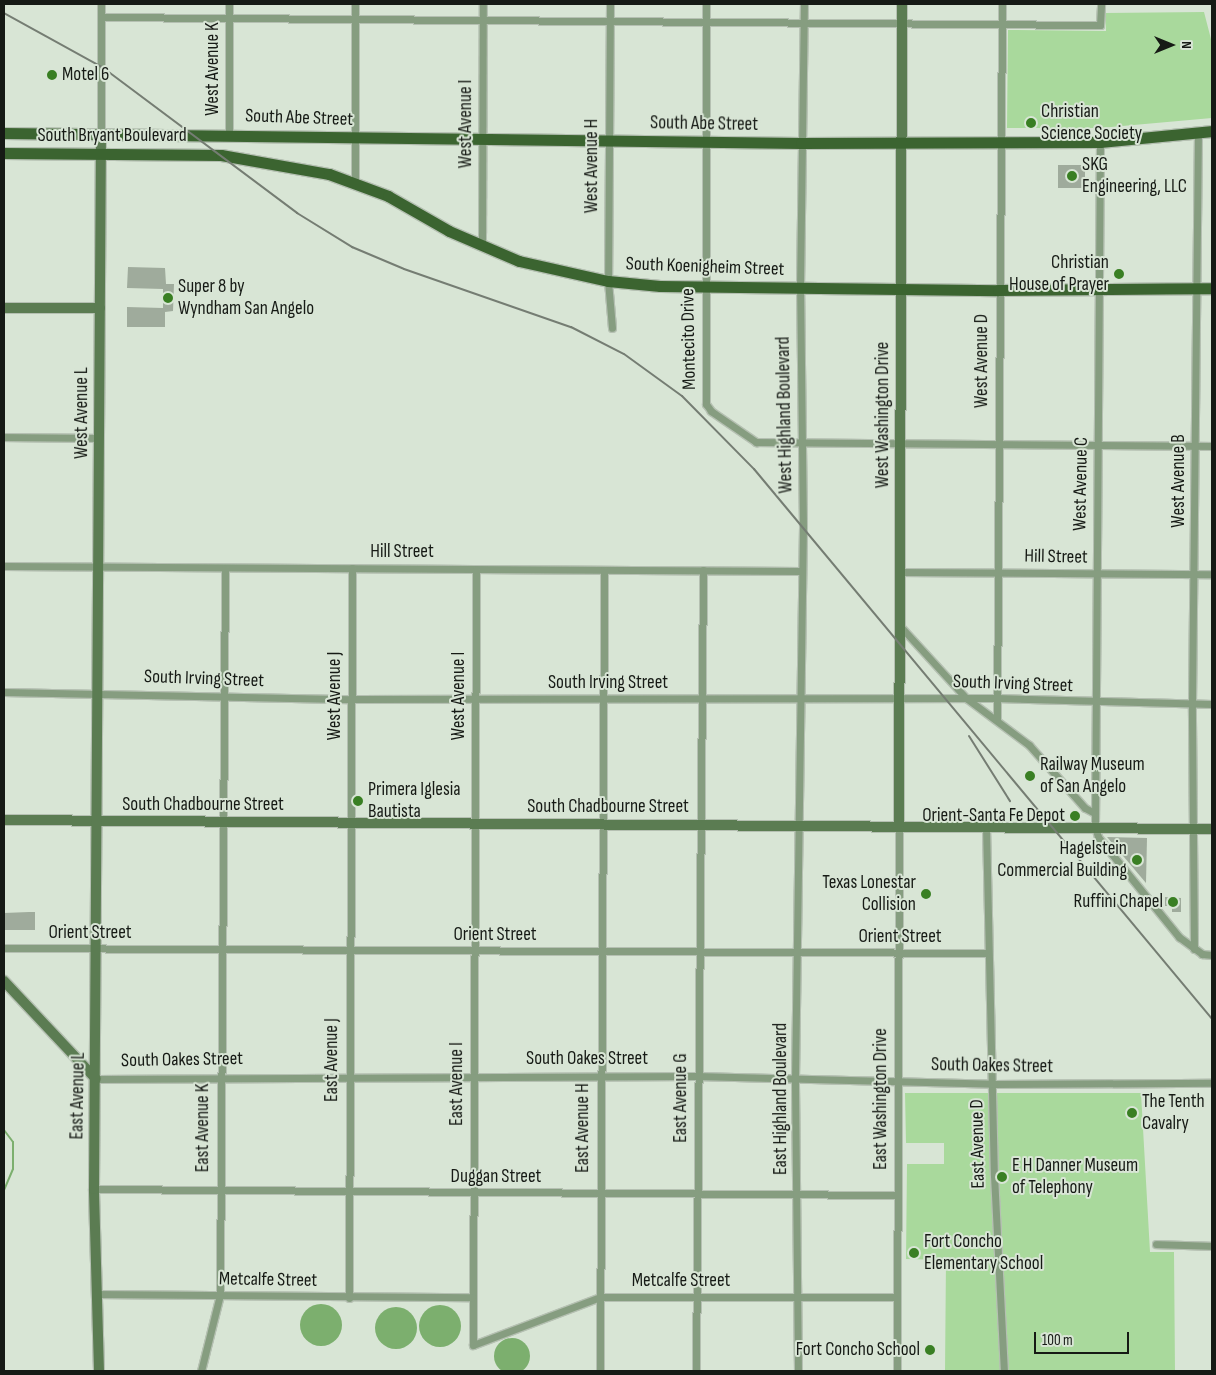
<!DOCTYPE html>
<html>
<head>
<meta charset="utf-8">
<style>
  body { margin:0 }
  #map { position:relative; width:1216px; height:1375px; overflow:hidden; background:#d8e5d5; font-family:"Sofia Sans Condensed",sans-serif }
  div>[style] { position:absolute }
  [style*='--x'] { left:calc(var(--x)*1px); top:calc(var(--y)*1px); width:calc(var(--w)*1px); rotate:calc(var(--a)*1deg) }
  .green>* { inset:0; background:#a9d99c }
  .water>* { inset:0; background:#7caf6e }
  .round { border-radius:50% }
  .stream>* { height:2px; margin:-1px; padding:0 1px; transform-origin:1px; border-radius:1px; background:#7caf6e }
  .building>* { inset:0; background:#9fab9c }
  .roads { filter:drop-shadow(1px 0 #b5c0b2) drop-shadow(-1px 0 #b5c0b2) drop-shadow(0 1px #b5c0b2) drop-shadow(0 -1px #b5c0b2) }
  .street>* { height:7px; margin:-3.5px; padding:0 3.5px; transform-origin:3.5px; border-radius:3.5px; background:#869d80 }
  .secondary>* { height:10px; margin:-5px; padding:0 5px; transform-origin:5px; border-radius:5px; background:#5b7c52 }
  .primary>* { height:11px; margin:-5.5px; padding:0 5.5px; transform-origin:5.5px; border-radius:5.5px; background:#3b6430 }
  .rail>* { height:2px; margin:-1px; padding:0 1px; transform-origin:1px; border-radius:1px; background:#757d73 }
  .dots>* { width:14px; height:14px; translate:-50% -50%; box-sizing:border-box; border:2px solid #d8e5d5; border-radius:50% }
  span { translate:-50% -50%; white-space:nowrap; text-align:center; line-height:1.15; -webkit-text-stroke:4px #d8e5d5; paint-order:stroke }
  .street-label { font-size:19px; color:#161a15 }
  .poi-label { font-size:19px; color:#161a15 }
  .left { translate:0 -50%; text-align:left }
  .right { translate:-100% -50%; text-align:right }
  .frame { position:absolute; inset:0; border:5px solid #161a15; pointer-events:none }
  .north { position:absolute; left:1146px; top:20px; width:50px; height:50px; -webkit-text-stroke:4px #d8e5d5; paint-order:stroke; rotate:90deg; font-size:14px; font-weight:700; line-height:20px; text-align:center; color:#161a15 }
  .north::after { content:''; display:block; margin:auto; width:18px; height:22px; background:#161a15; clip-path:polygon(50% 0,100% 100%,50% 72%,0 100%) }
  .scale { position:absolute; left:1034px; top:1332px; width:95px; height:22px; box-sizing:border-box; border:2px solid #161a15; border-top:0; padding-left:6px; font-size:15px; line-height:18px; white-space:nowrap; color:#161a15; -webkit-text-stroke:4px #d8e5d5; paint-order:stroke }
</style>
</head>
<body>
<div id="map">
  <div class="green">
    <div style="clip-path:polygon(1204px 12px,1212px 43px,1212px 118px,1100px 128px,1007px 128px,1008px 30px,1106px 31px,1105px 13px)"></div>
    <div style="clip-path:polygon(905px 1093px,1141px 1093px,1150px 1252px,1174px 1252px,1175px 1371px,945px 1371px,946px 1260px,906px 1259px,907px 1164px,944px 1164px,944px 1143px,906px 1143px)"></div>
  </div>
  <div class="water">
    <div class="round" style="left:300px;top:1304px;width:42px;height:42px"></div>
    <div class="round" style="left:419px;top:1305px;width:42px;height:42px"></div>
    <div class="round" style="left:375px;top:1307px;width:42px;height:42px"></div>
    <div class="round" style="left:494px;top:1338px;width:36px;height:36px"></div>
  </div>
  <div class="stream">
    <div style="--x:4;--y:1130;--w:15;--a:53"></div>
    <div style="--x:13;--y:1142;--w:27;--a:90"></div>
    <div style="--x:13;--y:1169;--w:23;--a:113"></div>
  </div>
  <div class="building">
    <div style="clip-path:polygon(1058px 165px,1085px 165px,1085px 188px,1058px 188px)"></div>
    <div style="clip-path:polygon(128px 267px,165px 268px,166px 284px,174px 284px,173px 311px,165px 312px,165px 327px,127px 327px,127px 307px,163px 308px,163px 289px,127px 288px)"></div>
    <div style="clip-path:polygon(1107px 837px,1147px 838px,1146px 883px)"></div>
    <div style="clip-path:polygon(1165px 897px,1181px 898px,1181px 912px,1172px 912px,1172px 906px,1165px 906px)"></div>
    <div style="clip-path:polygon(29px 912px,35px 912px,35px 930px,4px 930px,4px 913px)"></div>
  </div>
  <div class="roads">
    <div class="street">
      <div style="--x:229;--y:4;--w:129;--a:90"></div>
      <div style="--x:610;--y:4;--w:277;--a:90.4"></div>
      <div style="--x:608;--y:281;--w:47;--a:85.1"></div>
      <div style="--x:706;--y:4;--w:400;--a:90"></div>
      <div style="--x:706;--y:404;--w:9;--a:54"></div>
      <div style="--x:711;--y:411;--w:55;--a:34.6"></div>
      <div style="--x:756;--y:442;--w:456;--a:0.5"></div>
      <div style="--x:101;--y:17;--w:999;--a:0.46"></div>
      <div style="--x:1100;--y:25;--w:21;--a:-87"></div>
      <div style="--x:101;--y:136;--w:132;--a:-90"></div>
      <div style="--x:1100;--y:142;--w:685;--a:90.42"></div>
      <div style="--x:1095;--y:827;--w:10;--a:73"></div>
      <div style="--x:1098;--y:837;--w:129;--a:51"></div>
      <div style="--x:1179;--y:937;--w:29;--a:36"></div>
      <div style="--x:1202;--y:954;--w:10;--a:6"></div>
      <div style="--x:355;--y:181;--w:177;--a:-90"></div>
      <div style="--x:482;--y:245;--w:241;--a:-89.8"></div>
      <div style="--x:4;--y:437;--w:95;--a:0.6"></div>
      <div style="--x:4;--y:566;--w:796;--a:0.36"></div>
      <div style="--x:476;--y:569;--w:776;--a:90.22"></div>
      <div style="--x:473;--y:1345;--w:136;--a:-20.7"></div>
      <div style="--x:600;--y:1297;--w:297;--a:0"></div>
      <div style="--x:900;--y:572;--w:312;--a:0.4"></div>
      <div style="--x:900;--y:626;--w:98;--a:47.5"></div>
      <div style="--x:966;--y:698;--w:79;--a:36.7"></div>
      <div style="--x:1029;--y:745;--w:84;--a:48.4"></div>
      <div style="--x:1085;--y:808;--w:9;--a:27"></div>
      <div style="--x:4;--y:692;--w:347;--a:1.2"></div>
      <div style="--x:351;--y:699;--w:646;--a:-0.09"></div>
      <div style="--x:997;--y:698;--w:215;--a:1.6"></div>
      <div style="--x:997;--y:719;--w:715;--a:-89.6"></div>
      <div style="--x:986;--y:827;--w:348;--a:88.7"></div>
      <div style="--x:994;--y:1175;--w:196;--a:87.1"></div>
      <div style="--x:4;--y:948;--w:982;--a:0.29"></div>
      <div style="--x:1194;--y:949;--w:245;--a:-90.5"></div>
      <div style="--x:1192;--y:704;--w:570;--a:-89.4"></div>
      <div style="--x:96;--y:1079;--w:600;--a:-0.29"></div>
      <div style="--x:696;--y:1076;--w:297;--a:1.5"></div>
      <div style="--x:993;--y:1084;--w:219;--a:-0.3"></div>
      <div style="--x:94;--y:1189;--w:803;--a:0.43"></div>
      <div style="--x:1156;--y:1244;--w:56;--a:2"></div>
      <div style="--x:95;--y:1294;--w:377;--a:0.5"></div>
      <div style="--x:349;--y:1298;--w:730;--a:-89.76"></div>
      <div style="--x:201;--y:1371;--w:78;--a:-76"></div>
      <div style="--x:220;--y:1295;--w:727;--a:-89.61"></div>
      <div style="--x:600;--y:1371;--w:801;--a:-89.71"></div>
      <div style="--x:696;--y:1371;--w:801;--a:-89.5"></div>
      <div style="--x:798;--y:1371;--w:292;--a:-90.6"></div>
      <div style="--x:795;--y:1079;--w:552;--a:-89.17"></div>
      <div style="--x:803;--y:527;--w:240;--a:-90.7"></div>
      <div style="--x:800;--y:287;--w:283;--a:-89.2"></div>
      <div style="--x:897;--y:1371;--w:545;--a:-89.79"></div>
    </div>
    <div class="secondary">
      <div style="--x:4;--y:308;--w:96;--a:0"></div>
      <div style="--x:4;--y:820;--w:1208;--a:0.43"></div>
      <div style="--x:899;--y:826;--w:822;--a:-89.79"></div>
      <div style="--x:4;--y:981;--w:134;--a:46.8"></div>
      <div style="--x:99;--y:1371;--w:182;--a:-91.6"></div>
      <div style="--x:94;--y:1189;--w:1053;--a:-89.62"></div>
    </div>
    <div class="primary">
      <div style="--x:4;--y:133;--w:797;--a:0.72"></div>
      <div style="--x:801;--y:143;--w:299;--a:-0.2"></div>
      <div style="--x:1100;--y:142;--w:113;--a:-5.6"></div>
      <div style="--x:4;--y:153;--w:217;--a:0.5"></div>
      <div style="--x:221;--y:155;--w:110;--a:10"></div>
      <div style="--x:329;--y:174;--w:63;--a:20.4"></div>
      <div style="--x:388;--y:196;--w:70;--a:29.8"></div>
      <div style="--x:449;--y:231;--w:76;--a:23.2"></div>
      <div style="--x:519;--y:261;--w:91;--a:12.7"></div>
      <div style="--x:608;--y:281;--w:52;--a:5.5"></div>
      <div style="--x:660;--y:286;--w:338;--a:0.7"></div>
      <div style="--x:998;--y:290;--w:214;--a:-0.5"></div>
    </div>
  </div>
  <div class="rail">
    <div style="--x:4;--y:13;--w:112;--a:28.9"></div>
    <div style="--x:102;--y:67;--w:244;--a:36.8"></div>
    <div style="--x:297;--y:213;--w:65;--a:31.7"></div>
    <div style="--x:352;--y:247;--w:56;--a:22.9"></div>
    <div style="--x:404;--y:269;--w:177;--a:19.2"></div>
    <div style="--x:571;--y:327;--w:59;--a:27"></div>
    <div style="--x:624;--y:354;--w:72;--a:35.9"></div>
    <div style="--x:682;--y:396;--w:103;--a:45.4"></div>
    <div style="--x:754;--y:469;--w:716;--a:50.21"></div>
    <div style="--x:969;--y:736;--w:77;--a:57.8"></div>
  </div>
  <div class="dots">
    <div style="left:52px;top:75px;background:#397f23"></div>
    <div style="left:1031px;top:123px;background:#397f23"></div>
    <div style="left:1072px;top:176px;background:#397f23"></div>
    <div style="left:1119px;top:274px;background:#397f23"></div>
    <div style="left:168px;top:298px;background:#397f23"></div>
    <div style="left:1030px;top:776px;background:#397f23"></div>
    <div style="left:358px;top:801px;background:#397f23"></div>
    <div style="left:1075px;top:816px;background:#397f23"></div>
    <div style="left:1137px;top:860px;background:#397f23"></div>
    <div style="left:926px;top:894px;background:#397f23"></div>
    <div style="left:1173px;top:902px;background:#397f23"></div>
    <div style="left:1132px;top:1113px;background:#397f23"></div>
    <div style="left:1002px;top:1177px;background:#397f23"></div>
    <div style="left:914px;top:1253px;background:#397f23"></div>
    <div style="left:930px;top:1350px;background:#397f23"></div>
  </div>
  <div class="street-label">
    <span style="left:213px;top:69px;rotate:-90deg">West Avenue K</span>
    <span style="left:299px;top:118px;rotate:2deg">South Abe Street</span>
    <span style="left:466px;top:124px;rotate:-90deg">West Avenue I</span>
    <span style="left:704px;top:124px;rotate:1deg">South Abe Street</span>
    <span style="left:112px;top:136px">South Bryant Boulevard</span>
    <span style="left:592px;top:166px;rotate:-90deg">West Avenue H</span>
    <span style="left:705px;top:267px;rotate:2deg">South Koenigheim Street</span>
    <span style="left:689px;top:339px;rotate:-91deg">Montecito Drive</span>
    <span style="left:982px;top:361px;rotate:-90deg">West Avenue D</span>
    <span style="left:82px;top:413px;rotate:-90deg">West Avenue L</span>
    <span style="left:785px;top:415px;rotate:-91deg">West Highland Boulevard</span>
    <span style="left:883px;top:415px;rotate:-90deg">West Washington Drive</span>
    <span style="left:1179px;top:481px;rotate:-90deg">West Avenue B</span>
    <span style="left:1081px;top:484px;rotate:-89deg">West Avenue C</span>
    <span style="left:402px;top:552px">Hill Street</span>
    <span style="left:1056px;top:557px;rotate:1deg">Hill Street</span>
    <span style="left:204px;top:679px;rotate:2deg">South Irving Street</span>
    <span style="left:608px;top:683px">South Irving Street</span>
    <span style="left:1013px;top:684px;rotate:2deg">South Irving Street</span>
    <span style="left:335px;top:696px;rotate:-90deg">West Avenue J</span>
    <span style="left:459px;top:696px;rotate:-90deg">West Avenue I</span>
    <span style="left:203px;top:805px">South Chadbourne Street</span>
    <span style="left:608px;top:807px">South Chadbourne Street</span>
    <span style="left:90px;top:933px">Orient Street</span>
    <span style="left:495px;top:935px">Orient Street</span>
    <span style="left:900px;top:937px">Orient Street</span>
    <span style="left:587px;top:1059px">South Oakes Street</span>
    <span style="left:182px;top:1060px;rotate:-1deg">South Oakes Street</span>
    <span style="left:332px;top:1060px;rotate:-90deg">East Avenue J</span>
    <span style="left:992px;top:1066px;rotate:1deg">South Oakes Street</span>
    <span style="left:457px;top:1084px;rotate:-90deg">East Avenue I</span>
    <span style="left:78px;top:1096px;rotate:-89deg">East Avenue L</span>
    <span style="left:681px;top:1098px;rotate:-90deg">East Avenue G</span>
    <span style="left:781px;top:1099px;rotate:-90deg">East Highland Boulevard</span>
    <span style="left:881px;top:1099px;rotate:-90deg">East Washington Drive</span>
    <span style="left:203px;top:1128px;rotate:-90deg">East Avenue K</span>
    <span style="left:583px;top:1128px;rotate:-90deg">East Avenue H</span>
    <span style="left:978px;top:1144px;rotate:-91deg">East Avenue D</span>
    <span style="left:496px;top:1177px">Duggan Street</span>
    <span style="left:268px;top:1280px;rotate:1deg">Metcalfe Street</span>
    <span style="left:681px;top:1281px">Metcalfe Street</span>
  </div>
  <div class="poi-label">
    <span class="left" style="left:62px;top:75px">Motel 6</span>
    <span class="left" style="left:1041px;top:123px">Christian<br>Science Society</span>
    <span class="left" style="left:1082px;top:176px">SKG<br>Engineering, LLC</span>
    <span class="right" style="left:1109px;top:274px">Christian<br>House of Prayer</span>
    <span class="left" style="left:178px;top:298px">Super 8 by<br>Wyndham San Angelo</span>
    <span class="left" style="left:1040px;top:776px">Railway Museum<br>of San Angelo</span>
    <span class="left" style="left:368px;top:801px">Primera Iglesia<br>Bautista</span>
    <span class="right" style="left:1065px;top:816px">Orient-Santa Fe Depot</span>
    <span class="right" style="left:1127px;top:860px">Hagelstein<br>Commercial Building</span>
    <span class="right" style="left:916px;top:894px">Texas Lonestar<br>Collision</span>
    <span class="right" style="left:1163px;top:902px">Ruffini Chapel</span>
    <span class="left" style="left:1142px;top:1113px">The Tenth<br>Cavalry</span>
    <span class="left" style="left:1012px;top:1177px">E H Danner Museum<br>of Telephony</span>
    <span class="left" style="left:924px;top:1253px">Fort Concho<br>Elementary School</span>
    <span class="right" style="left:920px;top:1350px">Fort Concho School</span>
  </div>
  <div class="frame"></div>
  <div class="north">N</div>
  <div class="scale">100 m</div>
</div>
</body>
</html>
